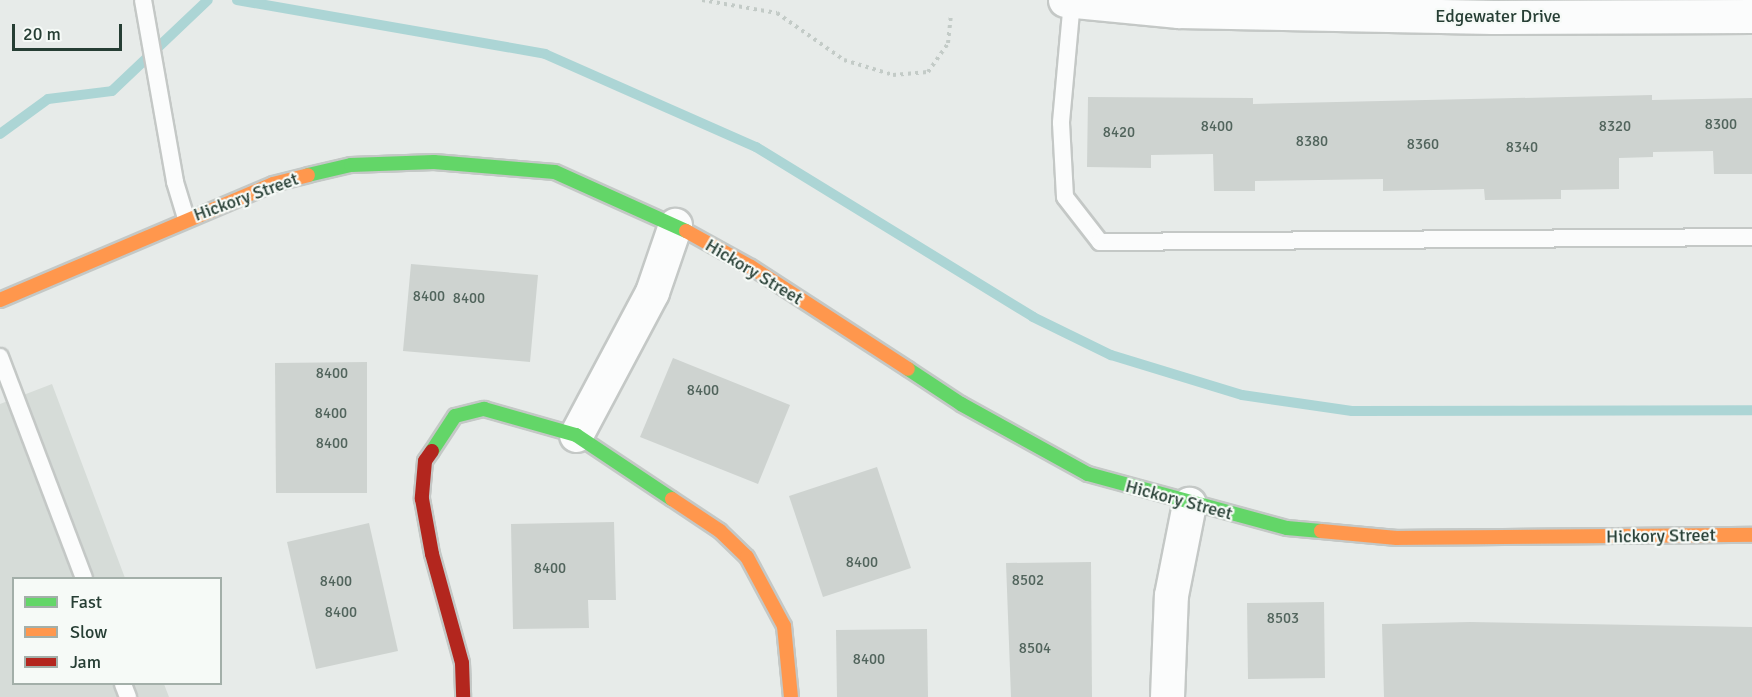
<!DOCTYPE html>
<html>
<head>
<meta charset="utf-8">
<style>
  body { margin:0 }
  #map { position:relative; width:1752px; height:697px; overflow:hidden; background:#e7ebe9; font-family:Signika,sans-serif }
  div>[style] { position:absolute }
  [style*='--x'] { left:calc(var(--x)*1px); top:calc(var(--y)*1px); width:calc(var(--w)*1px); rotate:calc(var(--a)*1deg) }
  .built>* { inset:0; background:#d6dcd8 }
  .stream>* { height:10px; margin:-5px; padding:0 5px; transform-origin:5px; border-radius:5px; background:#acd5d5 }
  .building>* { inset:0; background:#ced3d0 }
  .path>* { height:4px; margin-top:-2px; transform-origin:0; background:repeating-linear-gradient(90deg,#c3cbc7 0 3px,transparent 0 7.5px) }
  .roads { filter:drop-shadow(2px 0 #c4c8c6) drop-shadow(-2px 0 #c4c8c6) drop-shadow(0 2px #c4c8c6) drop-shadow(0 -2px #c4c8c6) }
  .lane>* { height:16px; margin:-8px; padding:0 8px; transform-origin:8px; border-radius:8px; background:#fbfcfc }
  .street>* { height:33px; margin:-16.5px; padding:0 16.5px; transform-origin:16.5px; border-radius:16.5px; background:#fbfcfc }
  .fast>* { height:14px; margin:-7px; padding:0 7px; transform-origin:7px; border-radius:7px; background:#63d668 }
  .slow>* { height:14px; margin:-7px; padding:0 7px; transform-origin:7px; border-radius:7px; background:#ff974d }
  .jam>* { height:14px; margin:-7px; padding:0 7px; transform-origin:7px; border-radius:7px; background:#b3261e }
  span { translate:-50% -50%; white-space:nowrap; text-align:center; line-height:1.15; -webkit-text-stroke:4.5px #f6faf7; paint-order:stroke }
  .number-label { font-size:15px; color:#51645c }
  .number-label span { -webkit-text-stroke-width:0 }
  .street-label { font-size:18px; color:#263e34 }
  .legend { position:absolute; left:12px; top:577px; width:210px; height:108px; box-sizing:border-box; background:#f6faf7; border:2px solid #a3afa9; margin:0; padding:8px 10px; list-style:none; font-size:18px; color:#263e34 }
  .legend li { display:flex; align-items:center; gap:12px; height:30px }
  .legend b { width:30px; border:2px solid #a3afa9 }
  .scale { position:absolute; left:12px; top:24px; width:110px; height:27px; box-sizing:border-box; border:3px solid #263e34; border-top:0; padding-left:8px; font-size:18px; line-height:21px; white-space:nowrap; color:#263e34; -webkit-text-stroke:4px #f6faf7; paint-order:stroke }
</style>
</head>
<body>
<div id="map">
  <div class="built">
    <div style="clip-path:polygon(52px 384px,125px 578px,14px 578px,14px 684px,164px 684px,169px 697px,0 697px,0 404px)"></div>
  </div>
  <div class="stream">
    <div style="--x:237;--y:0;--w:313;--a:9.9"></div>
    <div style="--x:545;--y:54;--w:231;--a:23.8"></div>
    <div style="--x:756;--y:147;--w:325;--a:31.5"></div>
    <div style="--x:1033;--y:317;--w:87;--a:26"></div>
    <div style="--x:1111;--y:355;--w:137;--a:17"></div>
    <div style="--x:1242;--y:395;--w:111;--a:8.3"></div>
    <div style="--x:1352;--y:411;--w:400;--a:-0.1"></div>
    <div style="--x:0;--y:134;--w:59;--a:-36.1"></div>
    <div style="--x:48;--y:99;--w:64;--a:-7.1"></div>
    <div style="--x:112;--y:91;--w:132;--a:-43.5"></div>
  </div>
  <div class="building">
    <div style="clip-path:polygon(1652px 95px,1652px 100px,1752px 98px,1752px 174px,1714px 174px,1713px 151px,1653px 152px,1653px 157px,1619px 158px,1619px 189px,1561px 190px,1561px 199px,1485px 200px,1484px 189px,1383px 191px,1383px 179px,1255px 181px,1255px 191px,1214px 191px,1213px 154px,1151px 155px,1151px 168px,1087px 167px,1088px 97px,1253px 98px,1253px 104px)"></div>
    <div style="clip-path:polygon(411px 264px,538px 275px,530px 362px,403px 351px)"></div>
    <div style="clip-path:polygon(673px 358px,790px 405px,758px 484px,640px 437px)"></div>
    <div style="clip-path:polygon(367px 362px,367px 493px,276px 493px,275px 363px)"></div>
    <div style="clip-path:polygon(877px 467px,911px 568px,823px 597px,789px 496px)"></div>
    <div style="clip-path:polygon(614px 522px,616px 600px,588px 600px,589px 628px,513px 629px,511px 524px)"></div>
    <div style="clip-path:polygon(369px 523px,398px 651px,316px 669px,287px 542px)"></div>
    <div style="clip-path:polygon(1091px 562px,1092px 697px,1011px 697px,1006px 563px)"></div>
    <div style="clip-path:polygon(1324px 602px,1325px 678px,1248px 679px,1247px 603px)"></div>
    <div style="clip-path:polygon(1470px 622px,1752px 627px,1752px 697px,1384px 697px,1382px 624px)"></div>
    <div style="clip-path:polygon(927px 629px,928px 697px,837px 697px,836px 630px)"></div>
  </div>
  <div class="path">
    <div style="--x:702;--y:0;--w:76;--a:9.8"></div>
    <div style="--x:777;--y:13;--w:82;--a:35"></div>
    <div style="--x:844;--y:60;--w:51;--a:17"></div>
    <div style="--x:893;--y:75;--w:35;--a:-5"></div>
    <div style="--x:928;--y:72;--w:35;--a:-55"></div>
    <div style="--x:948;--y:43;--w:27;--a:-84"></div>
  </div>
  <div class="roads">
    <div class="lane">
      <div style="--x:143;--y:0;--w:185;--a:80"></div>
      <div style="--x:175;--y:182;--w:39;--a:73"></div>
      <div style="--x:1072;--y:1;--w:122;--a:95.2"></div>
      <div style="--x:1061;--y:123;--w:74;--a:86.9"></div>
      <div style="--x:1065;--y:197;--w:57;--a:52.1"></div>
      <div style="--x:1100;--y:242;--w:652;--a:-0.44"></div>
      <div style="--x:0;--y:357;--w:236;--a:69.2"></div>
      <div style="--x:123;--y:684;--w:14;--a:69"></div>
    </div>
    <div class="street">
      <div style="--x:1065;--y:0;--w:114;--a:5.6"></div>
      <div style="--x:1178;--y:11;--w:315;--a:1.1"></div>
      <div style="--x:1493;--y:17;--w:259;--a:-0.2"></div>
      <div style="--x:576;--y:435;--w:162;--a:-62"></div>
      <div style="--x:652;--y:292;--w:71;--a:-71.1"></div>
      <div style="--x:1167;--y:697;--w:102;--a:-87.8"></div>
      <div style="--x:1171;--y:595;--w:93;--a:-78.8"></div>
    </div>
    <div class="fast">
      <div style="--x:308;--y:175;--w:44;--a:-13.1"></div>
      <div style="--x:351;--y:165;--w:83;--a:-2.1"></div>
      <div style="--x:434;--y:162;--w:121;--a:4.7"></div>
      <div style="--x:555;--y:172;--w:144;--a:24.2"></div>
      <div style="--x:908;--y:369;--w:64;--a:33.4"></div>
      <div style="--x:961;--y:404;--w:145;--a:28.9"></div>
      <div style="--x:1088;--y:474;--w:206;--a:15.2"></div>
      <div style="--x:1287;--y:528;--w:34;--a:5"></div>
      <div style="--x:432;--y:451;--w:42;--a:-56.7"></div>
      <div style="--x:455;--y:416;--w:30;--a:-14"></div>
      <div style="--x:484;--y:409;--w:96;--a:15.8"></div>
      <div style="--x:576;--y:435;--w:115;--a:33.7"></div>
    </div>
    <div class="slow">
      <div style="--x:686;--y:231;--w:74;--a:29"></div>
      <div style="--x:751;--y:267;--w:187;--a:33"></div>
      <div style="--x:0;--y:300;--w:297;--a:-23"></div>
      <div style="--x:273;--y:184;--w:36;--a:-14"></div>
      <div style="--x:672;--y:499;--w:58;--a:33.7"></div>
      <div style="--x:720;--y:531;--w:37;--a:44"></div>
      <div style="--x:747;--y:557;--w:78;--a:61.8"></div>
      <div style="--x:784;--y:626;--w:71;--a:84.4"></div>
      <div style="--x:1321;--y:531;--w:76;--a:5.3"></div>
      <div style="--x:1397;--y:538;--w:355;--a:-0.5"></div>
    </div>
    <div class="jam">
      <div style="--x:432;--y:451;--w:12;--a:125"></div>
      <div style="--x:425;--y:461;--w:38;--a:95"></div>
      <div style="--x:422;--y:499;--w:56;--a:79.7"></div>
      <div style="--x:432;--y:554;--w:113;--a:74.6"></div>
      <div style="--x:462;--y:663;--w:34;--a:88"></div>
    </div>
  </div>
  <div class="number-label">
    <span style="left:1721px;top:125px">8300</span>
    <span style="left:1217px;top:127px">8400</span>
    <span style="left:1615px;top:127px">8320</span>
    <span style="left:1119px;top:133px">8420</span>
    <span style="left:1312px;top:142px">8380</span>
    <span style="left:1423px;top:145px">8360</span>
    <span style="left:1522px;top:148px">8340</span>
    <span style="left:429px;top:297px">8400</span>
    <span style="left:469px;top:299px">8400</span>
    <span style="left:332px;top:374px">8400</span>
    <span style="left:703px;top:391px">8400</span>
    <span style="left:331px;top:414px">8400</span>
    <span style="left:332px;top:444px">8400</span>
    <span style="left:862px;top:563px">8400</span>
    <span style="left:550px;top:569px">8400</span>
    <span style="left:1028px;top:581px">8502</span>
    <span style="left:336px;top:582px">8400</span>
    <span style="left:341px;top:613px">8400</span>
    <span style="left:1283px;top:619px">8503</span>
    <span style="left:1035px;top:649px">8504</span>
    <span style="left:869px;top:660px">8400</span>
  </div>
  <div class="street-label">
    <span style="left:1498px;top:16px">Edgewater Drive</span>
    <span style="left:246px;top:197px;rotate:-20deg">Hickory Street</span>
    <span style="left:754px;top:272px;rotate:31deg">Hickory Street</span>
    <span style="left:1179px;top:500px;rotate:15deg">Hickory Street</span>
    <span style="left:1661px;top:536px;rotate:-1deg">Hickory Street</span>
  </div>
  <ul class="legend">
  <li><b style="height:8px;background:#63d668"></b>Fast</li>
  <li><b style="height:8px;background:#ff974d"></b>Slow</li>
  <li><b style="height:8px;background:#b3261e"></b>Jam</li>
  </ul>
  <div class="scale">20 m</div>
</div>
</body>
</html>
